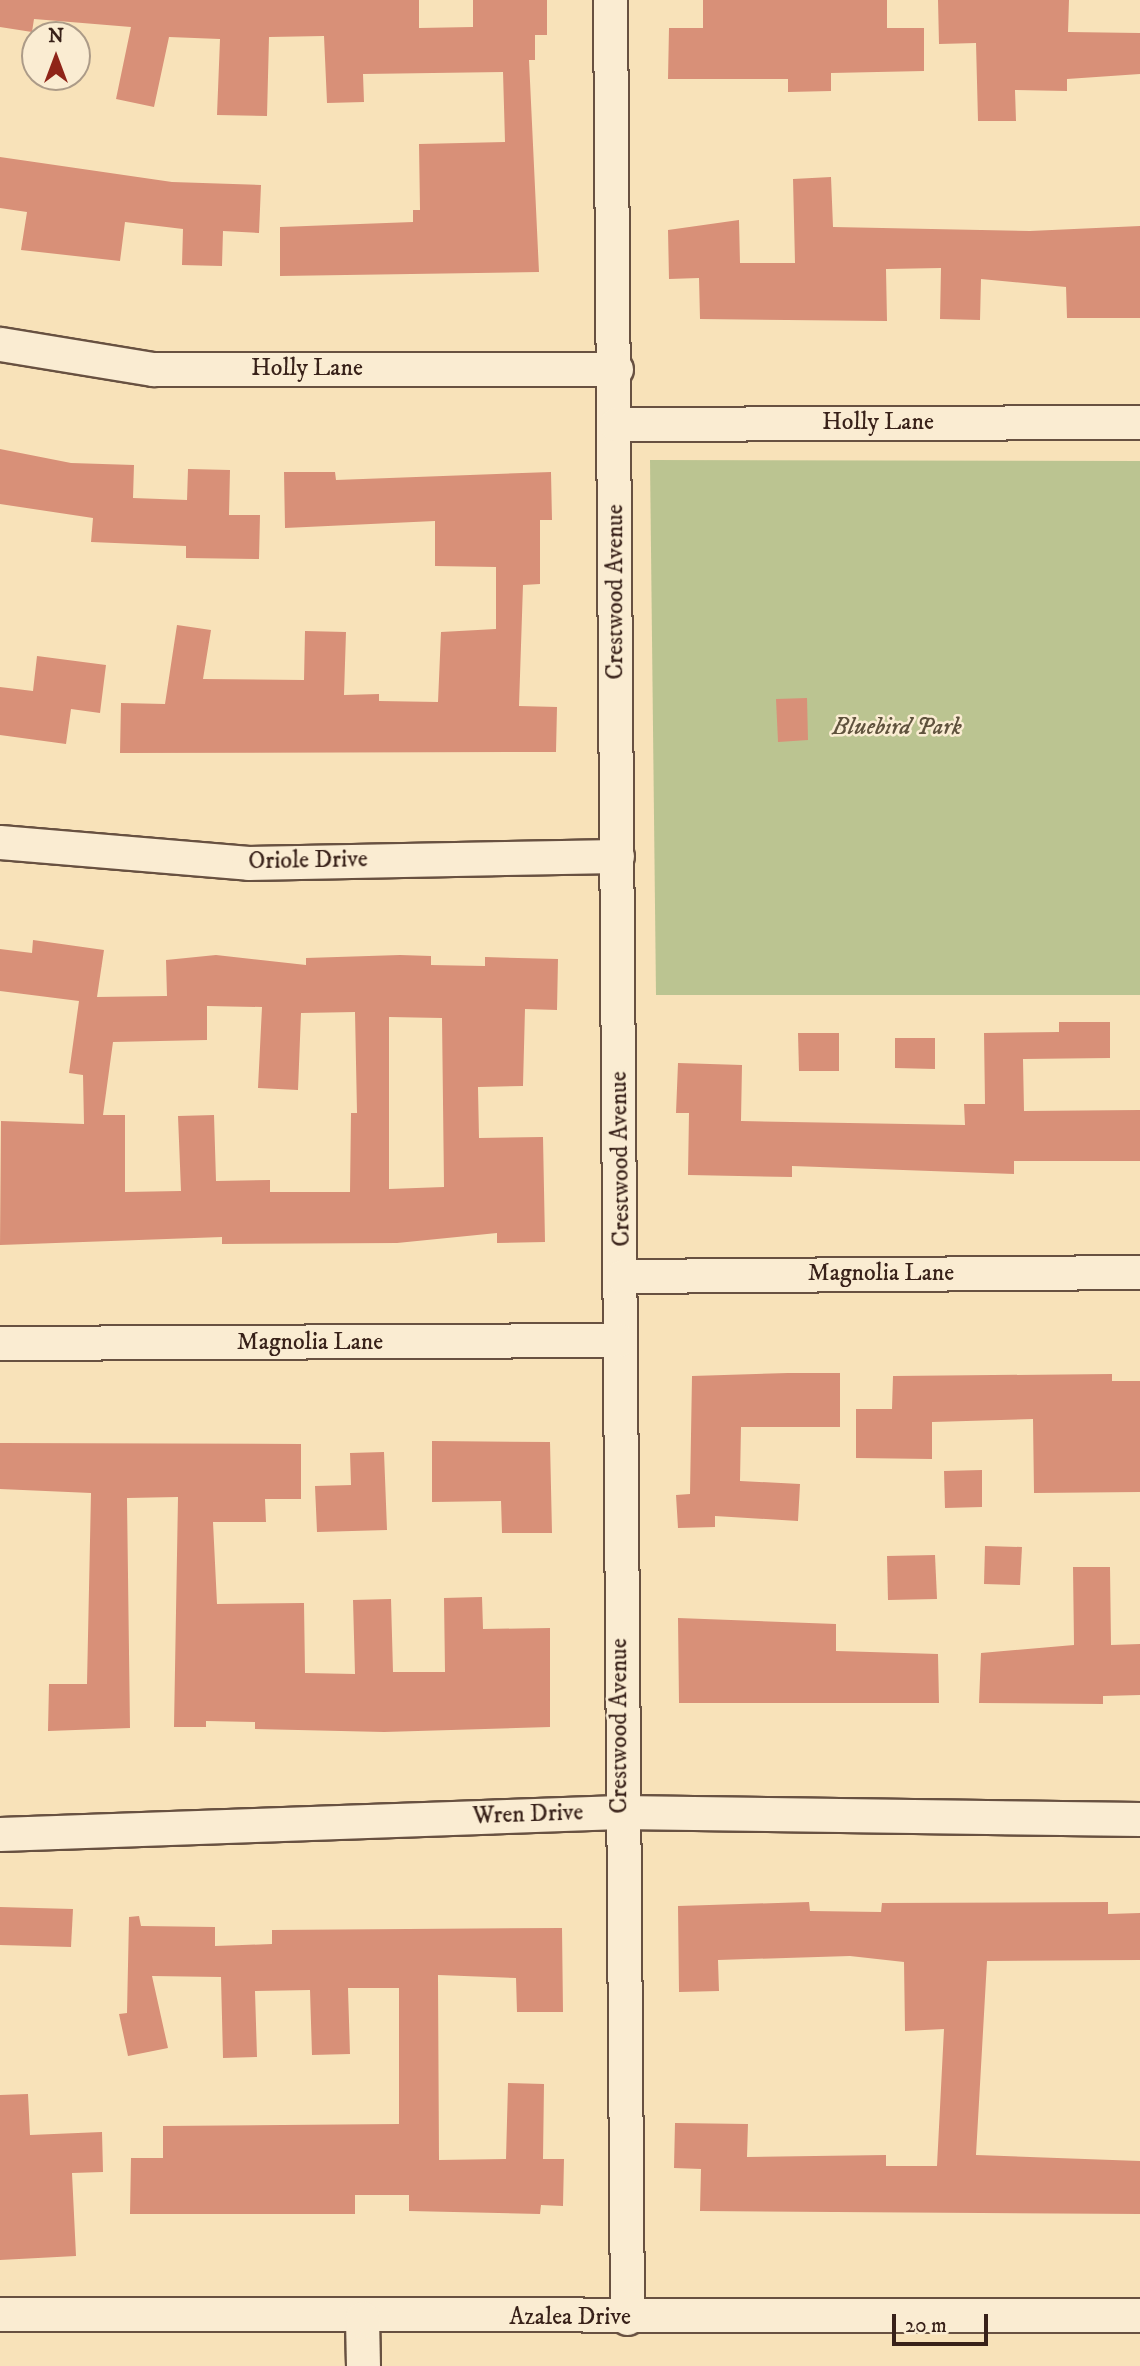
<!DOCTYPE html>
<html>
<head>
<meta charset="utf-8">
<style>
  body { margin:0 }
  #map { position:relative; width:1140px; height:2366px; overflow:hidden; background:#f8e2b9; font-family:"IM FELL DW Pica",serif }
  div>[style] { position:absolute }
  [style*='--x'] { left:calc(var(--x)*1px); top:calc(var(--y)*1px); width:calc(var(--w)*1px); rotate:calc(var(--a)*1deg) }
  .green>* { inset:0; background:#bbc491 }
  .building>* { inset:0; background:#d89078 }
  .roads { filter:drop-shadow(2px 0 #685141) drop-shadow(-2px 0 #685141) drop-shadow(0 2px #685141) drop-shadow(0 -2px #685141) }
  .street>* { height:33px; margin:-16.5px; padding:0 16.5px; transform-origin:16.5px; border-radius:16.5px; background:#faecd2 }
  span { translate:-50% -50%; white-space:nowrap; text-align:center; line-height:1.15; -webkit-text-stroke:5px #faecd2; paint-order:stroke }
  .street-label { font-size:24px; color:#382119 }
  .park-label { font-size:24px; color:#5f523d; font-style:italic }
  .north { position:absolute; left:21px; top:21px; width:70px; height:70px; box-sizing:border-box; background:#faecd2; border:2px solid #ac9b88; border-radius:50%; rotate:0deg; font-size:19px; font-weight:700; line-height:28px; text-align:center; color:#382119 }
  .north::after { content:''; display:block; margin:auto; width:24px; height:32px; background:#8f2418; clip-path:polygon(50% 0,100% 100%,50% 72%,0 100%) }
  .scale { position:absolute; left:892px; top:2314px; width:96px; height:32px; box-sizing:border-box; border:4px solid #382119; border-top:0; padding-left:9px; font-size:21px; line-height:24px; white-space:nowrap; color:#382119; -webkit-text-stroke:5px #faecd2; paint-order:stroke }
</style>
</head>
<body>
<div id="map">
  <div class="green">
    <div style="clip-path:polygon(650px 460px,1140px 461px,1140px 995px,656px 995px)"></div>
  </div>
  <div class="building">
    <div style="clip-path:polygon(0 0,419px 0,419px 28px,473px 27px,473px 0,547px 0,547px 35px,535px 35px,535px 60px,529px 60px,539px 272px,280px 276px,280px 227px,413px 222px,413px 210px,420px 210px,419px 144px,505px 142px,503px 72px,363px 74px,364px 102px,327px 103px,324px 36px,269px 37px,267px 116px,217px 115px,220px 39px,169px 37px,154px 107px,116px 99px,131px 27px,34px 19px,32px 32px,0 27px)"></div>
    <div style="clip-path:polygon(703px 0,887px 0,887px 28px,924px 28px,924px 71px,831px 73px,831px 91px,788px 92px,788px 79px,668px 79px,669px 28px,703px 28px)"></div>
    <div style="clip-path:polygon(938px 0,1069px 0,1068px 32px,1140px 33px,1140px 74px,1067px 79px,1067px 91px,1015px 90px,1016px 121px,978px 121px,976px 43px,939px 44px)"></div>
    <div style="clip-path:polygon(0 157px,172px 182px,261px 185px,259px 233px,223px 231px,222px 266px,182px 265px,183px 229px,125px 222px,120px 261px,21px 250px,27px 212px,0 208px)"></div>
    <div style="clip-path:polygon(831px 177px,833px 227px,1030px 231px,1140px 226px,1140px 318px,1067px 318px,1066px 287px,981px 279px,980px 320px,940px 319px,941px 268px,886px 269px,887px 321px,700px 319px,699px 278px,669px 279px,668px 230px,739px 220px,740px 263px,795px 263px,793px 179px)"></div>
    <div style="clip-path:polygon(0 449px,71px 463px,134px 465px,133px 498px,187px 500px,188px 469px,230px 470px,229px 515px,260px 515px,259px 559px,186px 558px,186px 546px,91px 542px,93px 518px,0 504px)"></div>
    <div style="clip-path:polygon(284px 472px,335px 472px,336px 480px,551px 472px,552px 520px,540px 520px,540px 584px,523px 585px,519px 706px,557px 707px,556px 752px,120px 753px,121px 703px,165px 704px,177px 625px,211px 630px,203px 679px,304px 680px,305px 631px,346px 632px,344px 695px,379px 694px,379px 701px,438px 702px,441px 632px,496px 629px,496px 567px,435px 566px,435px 521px,285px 528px)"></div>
    <div style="clip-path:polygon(37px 656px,106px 665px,100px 713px,71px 709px,66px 744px,0 735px,0 687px,33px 691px)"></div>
    <div style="clip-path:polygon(807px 698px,808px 740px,778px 742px,776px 699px)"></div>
    <div style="clip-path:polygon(evenodd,33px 940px,104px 950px,97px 997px,167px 996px,166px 960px,216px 955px,306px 965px,306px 958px,400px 955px,431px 956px,431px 965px,485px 966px,485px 957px,558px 959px,557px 1010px,525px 1009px,523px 1086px,478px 1087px,479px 1138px,543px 1137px,545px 1242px,497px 1243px,497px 1233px,397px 1243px,222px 1244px,222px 1237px,0 1245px,1px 1121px,84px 1124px,83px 1075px,69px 1073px,79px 1001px,0 991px,0 949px,32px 953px,33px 940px,207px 1006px,262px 1007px,258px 1088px,298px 1090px,301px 1013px,355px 1012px,357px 1113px,351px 1113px,350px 1192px,270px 1192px,270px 1180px,216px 1181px,214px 1115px,178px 1116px,181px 1191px,125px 1192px,125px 1115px,103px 1115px,113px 1042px,207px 1040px,207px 1006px,33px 940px,389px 1017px,442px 1018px,444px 1187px,389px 1189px,389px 1017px)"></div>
    <div style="clip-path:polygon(1059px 1022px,1110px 1022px,1110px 1058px,1023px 1059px,1024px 1111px,1140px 1110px,1140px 1161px,1014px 1161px,1014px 1174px,792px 1166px,792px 1177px,688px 1175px,689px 1113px,676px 1113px,678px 1063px,742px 1065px,741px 1121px,965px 1125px,964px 1104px,985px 1104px,984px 1033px,1059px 1032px)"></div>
    <div style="clip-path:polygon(798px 1033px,839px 1033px,839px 1071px,799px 1071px)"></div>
    <div style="clip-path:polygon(895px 1038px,935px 1038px,935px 1069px,895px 1068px)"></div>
    <div style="clip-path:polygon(788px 1373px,840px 1373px,840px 1427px,741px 1427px,740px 1481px,800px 1484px,798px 1521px,715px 1516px,715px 1527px,678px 1528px,676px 1495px,690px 1494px,692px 1376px)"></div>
    <div style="clip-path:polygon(1112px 1374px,1112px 1381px,1140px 1381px,1140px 1492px,1034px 1493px,1033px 1419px,932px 1422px,932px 1459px,856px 1458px,856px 1409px,892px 1409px,893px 1376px)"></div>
    <div style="clip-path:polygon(432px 1441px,550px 1442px,552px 1533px,502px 1533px,501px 1501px,432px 1502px)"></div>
    <div style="clip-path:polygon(0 1443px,301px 1444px,301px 1499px,265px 1499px,266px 1522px,213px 1522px,217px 1604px,304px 1603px,305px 1673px,355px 1674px,353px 1600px,391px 1599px,393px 1672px,445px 1672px,444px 1598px,482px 1597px,483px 1629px,550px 1628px,550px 1727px,384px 1732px,255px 1729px,255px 1722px,206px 1721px,206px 1727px,174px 1727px,178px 1497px,127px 1498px,130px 1728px,48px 1731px,49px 1684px,87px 1684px,91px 1493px,0 1489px)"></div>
    <div style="clip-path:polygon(384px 1452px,387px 1530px,317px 1532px,315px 1486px,351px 1485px,350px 1453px)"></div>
    <div style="clip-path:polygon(982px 1470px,982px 1507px,945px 1508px,944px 1471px)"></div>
    <div style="clip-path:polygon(985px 1546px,1022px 1547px,1020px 1585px,984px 1584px)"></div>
    <div style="clip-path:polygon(935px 1555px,937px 1599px,888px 1600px,887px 1556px)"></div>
    <div style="clip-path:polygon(1073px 1567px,1110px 1567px,1111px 1645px,1140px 1644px,1140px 1695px,1103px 1696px,1103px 1704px,979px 1703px,981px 1653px,1074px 1645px)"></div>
    <div style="clip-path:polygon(678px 1618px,836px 1624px,836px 1651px,938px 1654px,939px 1703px,679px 1703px)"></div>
    <div style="clip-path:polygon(809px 1902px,810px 1911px,881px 1912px,882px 1903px,1108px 1902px,1108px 1914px,1140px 1913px,1140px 1960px,987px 1961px,976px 2155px,1140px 2161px,1140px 2214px,700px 2211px,701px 2169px,674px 2168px,675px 2123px,748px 2124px,747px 2157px,886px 2155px,886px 2166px,937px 2166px,944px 2029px,905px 2031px,904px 1962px,850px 1956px,718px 1960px,719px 1991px,679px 1992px,678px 1906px)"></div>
    <div style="clip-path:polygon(0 1907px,73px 1909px,71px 1947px,0 1945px)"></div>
    <div style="clip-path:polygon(139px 1916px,141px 1926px,215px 1927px,215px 1946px,272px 1944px,272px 1930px,562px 1928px,563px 2012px,517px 2012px,516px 1978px,438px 1975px,439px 2160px,506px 2159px,508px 2083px,544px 2084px,543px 2159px,564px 2159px,563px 2206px,541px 2205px,540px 2214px,409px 2211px,409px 2195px,355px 2195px,355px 2214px,130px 2214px,131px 2158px,163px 2158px,163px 2126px,399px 2124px,399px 1988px,348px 1988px,350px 2054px,312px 2055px,310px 1990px,255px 1991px,257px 2057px,223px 2058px,221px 1977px,152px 1976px,168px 2048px,128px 2056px,119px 2014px,127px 2013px,129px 1917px)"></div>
    <div style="clip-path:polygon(28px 2094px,30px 2135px,102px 2132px,103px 2172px,72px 2173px,76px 2256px,0 2260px,0 2095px)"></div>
  </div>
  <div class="roads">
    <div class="street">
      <div style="--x:610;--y:0;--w:2318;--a:89.58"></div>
      <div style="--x:0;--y:344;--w:155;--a:9.3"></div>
      <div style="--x:153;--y:369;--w:463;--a:0"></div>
      <div style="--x:616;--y:424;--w:524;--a:-0.22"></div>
      <div style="--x:0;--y:842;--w:249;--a:4.8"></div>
      <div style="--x:248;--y:863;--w:369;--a:-1.1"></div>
      <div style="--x:622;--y:1276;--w:518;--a:-0.44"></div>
      <div style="--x:0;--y:1343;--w:619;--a:-0.28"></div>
      <div style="--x:0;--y:1834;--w:620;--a:-2.03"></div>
      <div style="--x:620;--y:1812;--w:520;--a:0.77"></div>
      <div style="--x:0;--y:2314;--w:1140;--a:0.05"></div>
      <div style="--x:362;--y:2318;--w:48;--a:88.8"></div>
    </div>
  </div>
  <div class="street-label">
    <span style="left:307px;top:369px">Holly Lane</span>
    <span style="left:878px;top:423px">Holly Lane</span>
    <span style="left:616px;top:592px;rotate:-90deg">Crestwood Avenue</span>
    <span style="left:308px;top:861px;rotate:-1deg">Oriole Drive</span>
    <span style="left:621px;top:1159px;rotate:-91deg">Crestwood Avenue</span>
    <span style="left:881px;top:1274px">Magnolia Lane</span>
    <span style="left:310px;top:1343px">Magnolia Lane</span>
    <span style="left:620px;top:1726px;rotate:-90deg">Crestwood Avenue</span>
    <span style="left:528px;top:1815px;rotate:-2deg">Wren Drive</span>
    <span style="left:570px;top:2318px">Azalea Drive</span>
  </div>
  <div class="park-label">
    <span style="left:897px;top:728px">Bluebird Park</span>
  </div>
  <div class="north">N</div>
  <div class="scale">20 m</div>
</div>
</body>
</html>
